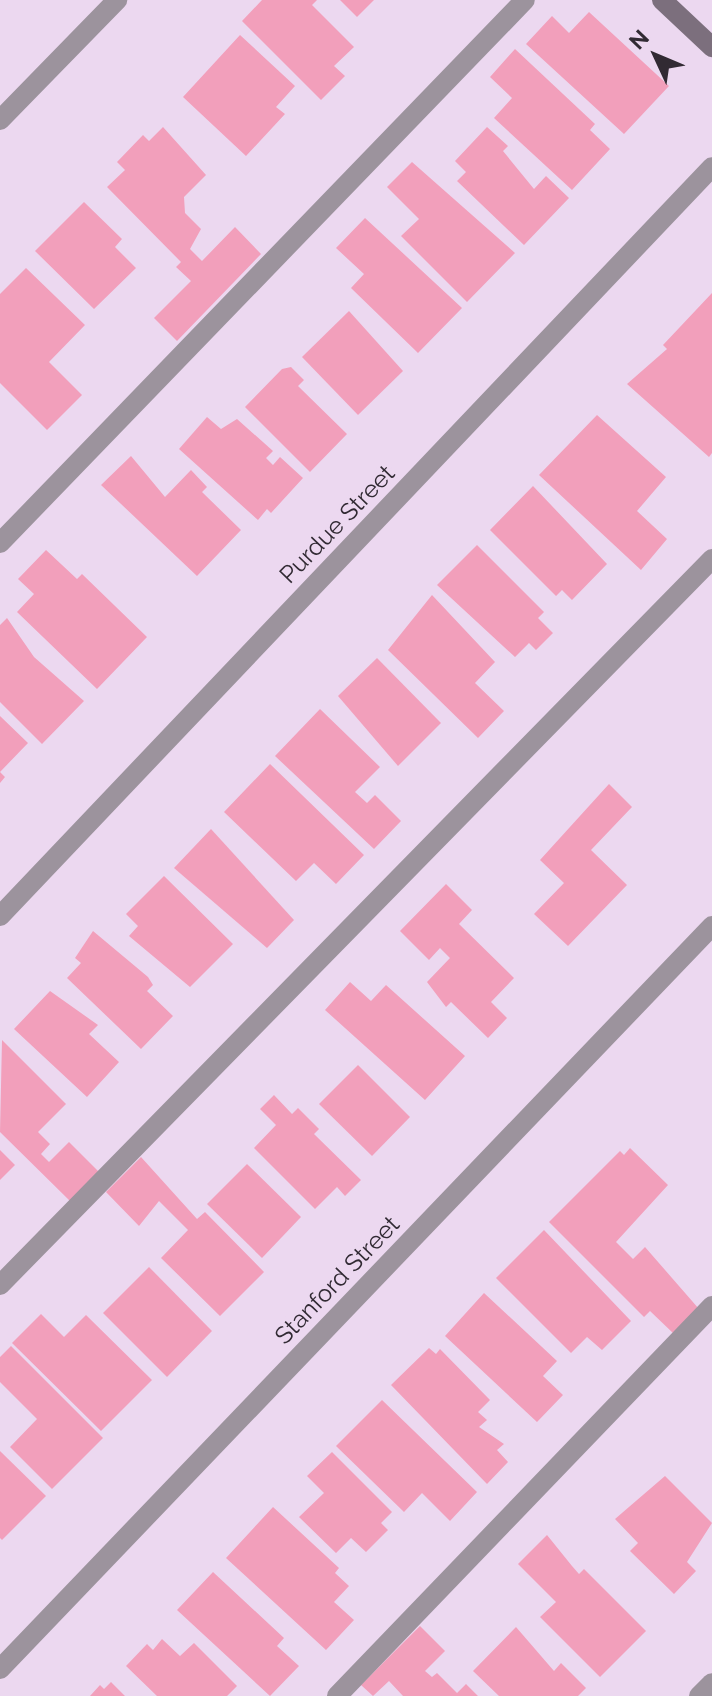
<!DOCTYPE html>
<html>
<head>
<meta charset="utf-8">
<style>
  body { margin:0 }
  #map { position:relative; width:712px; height:1696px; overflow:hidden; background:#ecd8f0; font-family:Raleway,sans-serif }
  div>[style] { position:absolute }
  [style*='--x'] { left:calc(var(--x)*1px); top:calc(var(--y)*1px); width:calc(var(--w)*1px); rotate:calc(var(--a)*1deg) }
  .building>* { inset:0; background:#f29fbb }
  .lane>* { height:20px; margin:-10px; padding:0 10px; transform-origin:10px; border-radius:10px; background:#9c939d }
  .street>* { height:20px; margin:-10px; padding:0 10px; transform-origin:10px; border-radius:10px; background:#9c939d }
  .secondary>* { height:20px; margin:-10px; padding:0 10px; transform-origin:10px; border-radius:10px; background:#7c6f7d }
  span { translate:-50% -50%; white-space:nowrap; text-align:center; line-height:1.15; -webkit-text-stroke:6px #ecd8f0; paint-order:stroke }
  .street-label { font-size:24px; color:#312a33 }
  .north { position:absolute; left:616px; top:16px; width:80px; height:80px; -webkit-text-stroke:6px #ecd8f0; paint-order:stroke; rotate:314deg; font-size:22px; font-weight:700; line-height:32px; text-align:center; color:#312a33 }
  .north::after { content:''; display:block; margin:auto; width:28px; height:36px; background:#312a33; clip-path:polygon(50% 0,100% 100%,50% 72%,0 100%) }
</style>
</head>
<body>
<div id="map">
  <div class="building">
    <div style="clip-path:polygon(262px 0,317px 0,312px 5px,354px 47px,334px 66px,345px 76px,321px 100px,242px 21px)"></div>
    <div style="clip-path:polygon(340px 0,374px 0,357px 17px)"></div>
    <div style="clip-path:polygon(589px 12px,669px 86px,624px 134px,526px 44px,552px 16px,569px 33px)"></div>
    <div style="clip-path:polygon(240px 35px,295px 86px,276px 107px,285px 114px,246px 156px,183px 97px)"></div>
    <div style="clip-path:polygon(515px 49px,595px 124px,590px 130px,610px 149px,572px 190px,494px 118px,512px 98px,490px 77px)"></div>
    <div style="clip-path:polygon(163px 127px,206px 175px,184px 197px,185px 213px,201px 229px,190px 249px,202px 261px,235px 227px,261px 254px,177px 341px,154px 318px,191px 281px,176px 267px,181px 262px,107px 187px,125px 170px,117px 162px,143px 135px,149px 141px)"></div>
    <div style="clip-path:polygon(487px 127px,508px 146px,503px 151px,534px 189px,546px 176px,569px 198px,524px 245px,457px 181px,466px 172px,455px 161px)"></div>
    <div style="clip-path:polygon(412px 162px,515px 253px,467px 302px,401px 236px,419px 219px,387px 187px)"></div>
    <div style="clip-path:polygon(84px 202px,122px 239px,115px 247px,136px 268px,94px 309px,35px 251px)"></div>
    <div style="clip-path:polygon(365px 218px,462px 308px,418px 353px,351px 288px,364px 274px,336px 248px)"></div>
    <div style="clip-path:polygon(26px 268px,85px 325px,49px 362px,82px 395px,47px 430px,0 383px,0 294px)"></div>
    <div style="clip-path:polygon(712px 293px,712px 453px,709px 457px,627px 384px,667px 349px,663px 345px)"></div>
    <div style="clip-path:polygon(349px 311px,403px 371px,358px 415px,302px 357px)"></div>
    <div style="clip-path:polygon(291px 367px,304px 380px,298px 386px,347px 434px,310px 472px,245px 407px,282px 369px)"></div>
    <div style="clip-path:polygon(597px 415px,666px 477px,637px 511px,667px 539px,641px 570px,539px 475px)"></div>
    <div style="clip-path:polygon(207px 417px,221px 429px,237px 419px,273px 451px,266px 458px,273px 465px,280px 457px,303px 478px,271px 513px,267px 509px,258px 520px,179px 449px)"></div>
    <div style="clip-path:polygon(131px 456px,165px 497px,191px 470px,207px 487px,202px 492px,241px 530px,197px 576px,101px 485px)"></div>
    <div style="clip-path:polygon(533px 486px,607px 564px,572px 600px,562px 590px,556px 596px,490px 530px)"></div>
    <div style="clip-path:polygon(477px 545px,544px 612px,538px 618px,553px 633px,536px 650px,529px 643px,515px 657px,437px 585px)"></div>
    <div style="clip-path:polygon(46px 550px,77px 579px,82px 574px,147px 637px,97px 689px,17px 612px,34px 594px,18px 579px)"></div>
    <div style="clip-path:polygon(432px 595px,495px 662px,475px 683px,504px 711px,478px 738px,388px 650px)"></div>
    <div style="clip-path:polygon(7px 618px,34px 657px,84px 701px,42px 744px,0 702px,0 625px)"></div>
    <div style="clip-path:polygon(377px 658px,441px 723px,398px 766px,338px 696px)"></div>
    <div style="clip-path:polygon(320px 709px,380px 767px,355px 792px,367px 803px,375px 795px,401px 821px,374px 849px,275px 756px)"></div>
    <div style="clip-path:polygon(0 716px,28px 743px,0 772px,5px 777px,0 783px)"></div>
    <div style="clip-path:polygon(270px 764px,364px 855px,336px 884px,314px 863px,296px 881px,224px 812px)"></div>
    <div style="clip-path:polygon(609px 784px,632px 807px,591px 850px,627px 885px,568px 946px,534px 914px,564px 883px,540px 860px)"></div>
    <div style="clip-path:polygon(211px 829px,294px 920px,267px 948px,174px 868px)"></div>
    <div style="clip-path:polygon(164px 876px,233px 944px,190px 987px,129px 936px,138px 926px,126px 914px)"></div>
    <div style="clip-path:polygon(446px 884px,472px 910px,459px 924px,514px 978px,491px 1002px,507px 1018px,488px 1038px,451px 1002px,446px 1007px,427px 982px,450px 958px,440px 948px,429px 960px,400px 931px)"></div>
    <div style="clip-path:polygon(93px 931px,148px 977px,153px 985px,147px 991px,173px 1016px,141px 1049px,67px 978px,81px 963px,75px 958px)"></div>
    <div style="clip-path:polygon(350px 982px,371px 1001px,386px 985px,465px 1056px,425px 1100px,325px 1010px)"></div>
    <div style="clip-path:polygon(50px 991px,98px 1025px,89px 1034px,119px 1062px,87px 1097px,14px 1029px)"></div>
    <div style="clip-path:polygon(2px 1040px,66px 1104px,38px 1132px,50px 1144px,41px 1154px,49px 1162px,69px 1142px,99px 1172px,70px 1201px,0 1132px)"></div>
    <div style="clip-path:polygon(358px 1065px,410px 1117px,372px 1156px,319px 1104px)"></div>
    <div style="clip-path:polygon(274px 1095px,292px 1114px,298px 1108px,319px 1129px,314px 1134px,361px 1180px,345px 1196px,337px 1187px,315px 1209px,254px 1148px,276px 1125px,260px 1109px)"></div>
    <div style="clip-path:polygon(630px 1148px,668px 1185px,616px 1242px,633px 1259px,645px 1247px,699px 1309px,674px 1334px,650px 1311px,644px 1317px,549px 1222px,620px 1151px,624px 1155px)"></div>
    <div style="clip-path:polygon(0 1150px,15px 1165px,0 1180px)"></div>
    <div style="clip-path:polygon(141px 1157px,197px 1219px,205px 1212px,264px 1272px,220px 1316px,161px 1258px,188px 1230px,159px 1201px,139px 1226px,106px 1192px)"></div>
    <div style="clip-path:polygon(247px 1164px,301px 1217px,262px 1258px,207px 1204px)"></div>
    <div style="clip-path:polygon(544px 1230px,631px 1321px,602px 1350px,587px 1337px,571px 1353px,496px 1278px)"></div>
    <div style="clip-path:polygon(149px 1267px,212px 1331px,167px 1377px,103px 1313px)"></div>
    <div style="clip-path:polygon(484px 1293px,557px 1361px,543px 1376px,563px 1395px,537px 1422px,445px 1336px)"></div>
    <div style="clip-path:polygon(41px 1314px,64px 1337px,86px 1315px,152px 1380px,101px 1431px,12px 1343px)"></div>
    <div style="clip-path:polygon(11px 1346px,103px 1438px,52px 1489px,10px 1447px,37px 1419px,0 1382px,0 1357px)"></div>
    <div style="clip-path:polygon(429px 1348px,436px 1354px,440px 1349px,490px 1400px,478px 1412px,487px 1420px,479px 1427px,504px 1444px,497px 1450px,508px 1462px,487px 1484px,391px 1385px)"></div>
    <div style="clip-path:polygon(382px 1400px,477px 1492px,450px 1521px,422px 1493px,404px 1512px,336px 1446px)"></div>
    <div style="clip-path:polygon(0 1451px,46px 1496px,2px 1540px,0 1538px)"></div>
    <div style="clip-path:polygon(332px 1452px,392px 1512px,381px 1523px,388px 1530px,366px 1552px,351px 1538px,336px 1553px,299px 1517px,324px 1493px,307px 1476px)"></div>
    <div style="clip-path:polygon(665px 1476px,712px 1523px,687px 1562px,696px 1571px,674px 1594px,630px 1551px,638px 1543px,615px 1519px)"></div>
    <div style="clip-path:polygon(273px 1507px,339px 1568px,335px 1573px,349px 1586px,334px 1602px,354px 1620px,326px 1650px,226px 1558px)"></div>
    <div style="clip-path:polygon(547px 1535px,572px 1566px,579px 1574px,584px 1569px,646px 1631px,600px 1677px,540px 1617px,556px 1602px,518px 1564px)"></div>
    <div style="clip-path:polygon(213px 1572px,284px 1638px,277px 1646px,299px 1666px,270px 1696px,177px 1610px)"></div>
    <div style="clip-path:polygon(420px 1626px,445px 1651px,425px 1671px,432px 1677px,437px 1673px,457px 1693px,466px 1684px,478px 1696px,403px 1696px,389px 1681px,373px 1696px,361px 1685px)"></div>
    <div style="clip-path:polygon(516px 1627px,554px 1671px,561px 1663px,586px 1688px,578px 1696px,499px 1696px,473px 1671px)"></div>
    <div style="clip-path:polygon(162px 1639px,180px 1656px,194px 1643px,237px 1686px,227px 1696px,157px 1696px,126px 1666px,147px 1644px,153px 1650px)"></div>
    <div style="clip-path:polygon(111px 1682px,125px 1696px,90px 1696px,100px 1685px,104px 1689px)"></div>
  </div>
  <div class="lane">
    <div style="--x:0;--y:543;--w:755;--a:-45.97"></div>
    <div style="--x:0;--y:1285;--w:1017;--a:-45.56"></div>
    <div style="--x:337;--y:1696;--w:541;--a:-46.12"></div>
  </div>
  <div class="street">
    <div style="--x:0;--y:120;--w:168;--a:-45.7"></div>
    <div style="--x:0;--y:916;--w:1033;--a:-46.45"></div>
    <div style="--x:0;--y:1669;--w:1029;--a:-46.22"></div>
    <div style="--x:699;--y:1696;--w:18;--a:-45"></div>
  </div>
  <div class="secondary">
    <div style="--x:662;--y:0;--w:69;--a:43.2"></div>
  </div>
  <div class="street-label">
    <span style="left:337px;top:524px;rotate:-46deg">Purdue Street</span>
    <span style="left:337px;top:1280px;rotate:-46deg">Stanford Street</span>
  </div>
  <div class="north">N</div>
</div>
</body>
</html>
